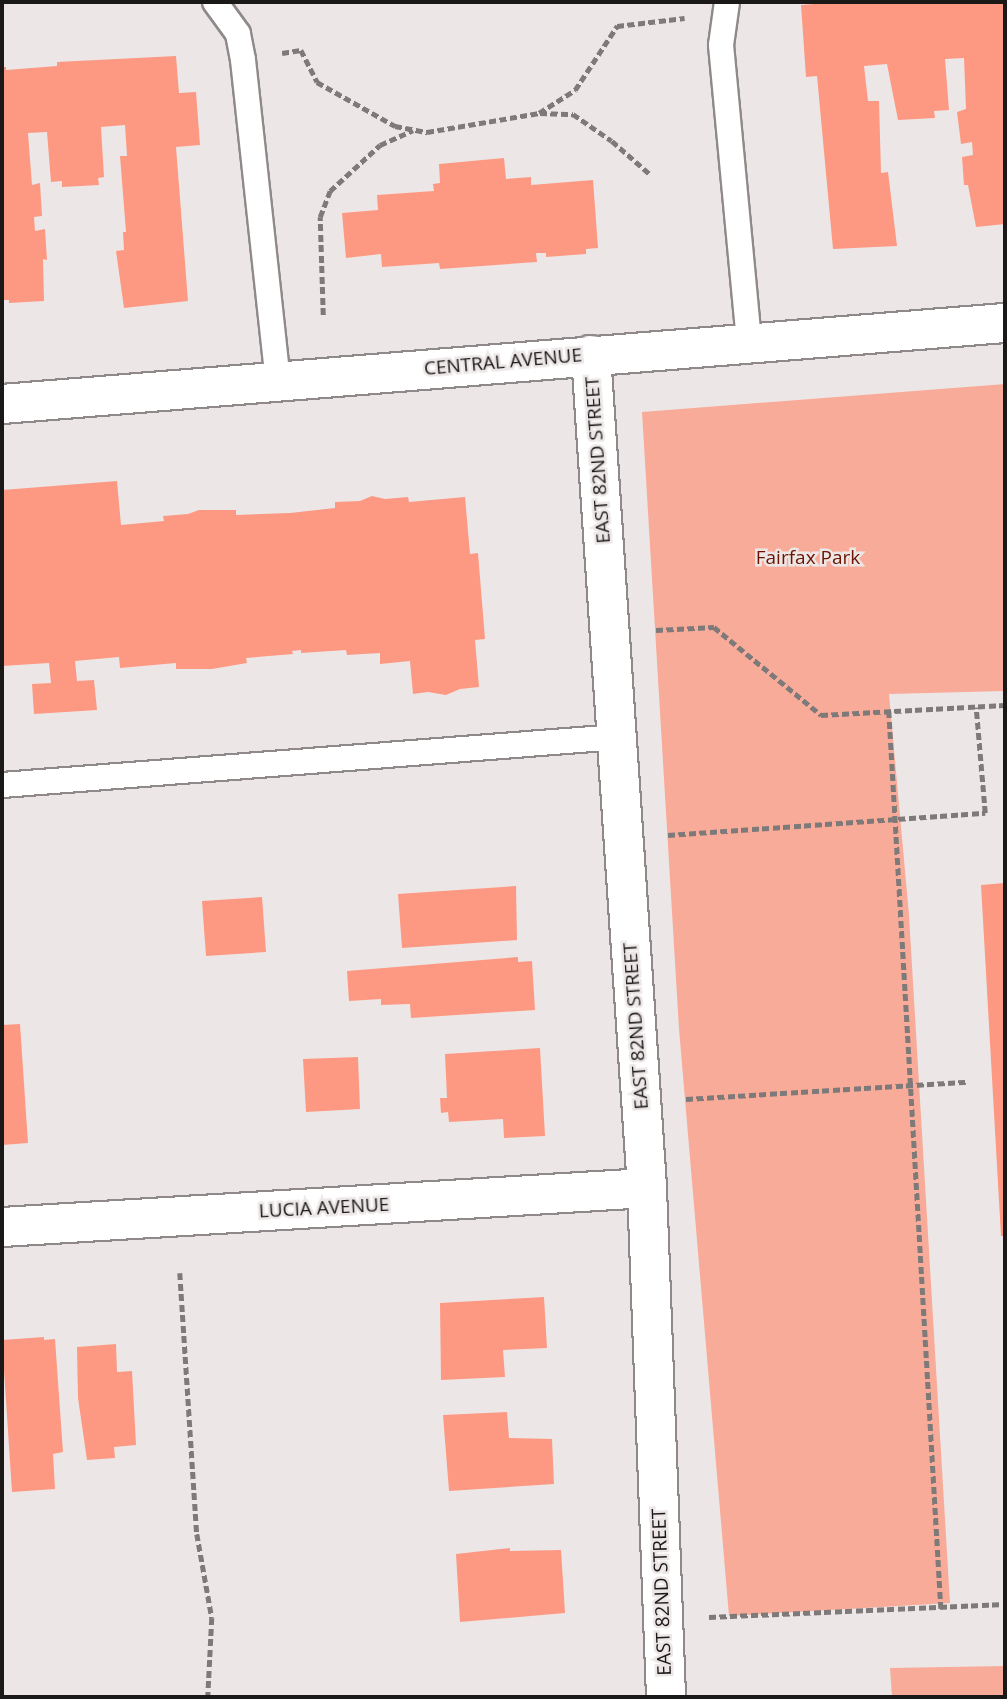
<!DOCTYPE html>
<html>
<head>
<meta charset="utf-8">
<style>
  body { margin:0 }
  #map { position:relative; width:1007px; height:1699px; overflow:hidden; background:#ece7e6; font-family:"Open Sans",sans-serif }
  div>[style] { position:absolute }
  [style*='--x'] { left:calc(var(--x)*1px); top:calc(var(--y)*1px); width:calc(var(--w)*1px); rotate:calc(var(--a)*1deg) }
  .green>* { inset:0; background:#f9ab99 }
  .building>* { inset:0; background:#fd9982 }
  .path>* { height:4.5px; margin-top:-2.25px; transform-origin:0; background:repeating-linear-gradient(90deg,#7d7a79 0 7px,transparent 0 10.5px) }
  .roads { filter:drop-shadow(2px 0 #8f8a89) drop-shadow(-2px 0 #8f8a89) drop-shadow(0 2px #8f8a89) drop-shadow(0 -2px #8f8a89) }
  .service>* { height:24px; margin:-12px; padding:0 12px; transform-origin:12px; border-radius:12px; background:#fff }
  .minor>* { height:38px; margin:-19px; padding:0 19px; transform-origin:19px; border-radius:19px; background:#fff }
  .tertiary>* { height:38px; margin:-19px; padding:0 19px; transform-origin:19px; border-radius:19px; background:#fff }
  span { translate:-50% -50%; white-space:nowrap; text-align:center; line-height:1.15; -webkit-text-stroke:5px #ece7e6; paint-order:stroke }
  .street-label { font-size:19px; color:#1a1918 }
  .park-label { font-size:19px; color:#6c1401 }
  .frame { position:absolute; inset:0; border:4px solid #1a1918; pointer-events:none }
</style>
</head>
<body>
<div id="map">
  <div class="green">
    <div style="clip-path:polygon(1005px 384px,1005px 691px,889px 694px,909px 915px,950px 1603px,729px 1616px,679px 1029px,642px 412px)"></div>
    <div style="clip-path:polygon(1005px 1666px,1005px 1697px,892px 1697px,890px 1668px)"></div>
  </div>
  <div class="building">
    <div style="clip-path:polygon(840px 2px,1005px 2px,1005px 224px,976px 227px,968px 185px,964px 185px,962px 157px,973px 155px,972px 142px,961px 144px,957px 112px,966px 109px,964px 58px,945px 59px,949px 110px,934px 111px,935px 118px,898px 120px,887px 64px,864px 66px,868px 101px,879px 101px,881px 173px,888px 172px,897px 246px,833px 249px,817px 76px,806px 77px,801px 5px)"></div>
    <div style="clip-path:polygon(176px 56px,179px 93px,196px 92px,200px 145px,176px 147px,188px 301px,124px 308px,116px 251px,124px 250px,123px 232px,126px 232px,120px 156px,127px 156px,125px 125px,101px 127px,104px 177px,98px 178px,99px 185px,62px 187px,62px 181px,51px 182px,47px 132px,28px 133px,32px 185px,40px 183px,42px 216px,34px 217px,35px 231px,45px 229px,47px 260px,43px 259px,44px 301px,9px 303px,9px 300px,2px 300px,2px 67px,6px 67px,6px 70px,57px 66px,57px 62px)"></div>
    <div style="clip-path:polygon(504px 158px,506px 179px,531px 177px,531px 185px,593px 180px,598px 248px,586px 249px,586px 254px,546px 257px,546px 253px,536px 253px,537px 262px,440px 269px,439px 263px,382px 267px,381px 254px,346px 258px,342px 213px,378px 210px,377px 195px,434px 191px,433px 184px,440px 183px,439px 164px)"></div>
    <div style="clip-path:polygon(117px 481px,121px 525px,164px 521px,163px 516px,188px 514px,199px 510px,236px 510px,236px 515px,290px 513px,335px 508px,335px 502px,360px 501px,372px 496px,385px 499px,408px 497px,409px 502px,465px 497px,470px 554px,478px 553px,485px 639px,475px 640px,479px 687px,460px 689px,446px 695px,428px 692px,413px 694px,410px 661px,380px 664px,380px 653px,347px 655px,346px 650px,301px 653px,301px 650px,292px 651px,293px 654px,246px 658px,247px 663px,212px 669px,176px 669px,176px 663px,120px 668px,119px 657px,75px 661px,77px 681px,94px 680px,97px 710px,34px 714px,32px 684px,51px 683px,49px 663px,2px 666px,2px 490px)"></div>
    <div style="clip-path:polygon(1005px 883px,1005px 1236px,1001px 1236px,981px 885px)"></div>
    <div style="clip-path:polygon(516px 886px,517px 940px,402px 948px,398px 894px)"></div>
    <div style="clip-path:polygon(262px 897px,266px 952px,206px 956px,202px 901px)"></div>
    <div style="clip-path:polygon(518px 957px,518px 962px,532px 961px,535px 1010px,411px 1018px,410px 1004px,381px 1005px,381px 999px,349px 1001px,347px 971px)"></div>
    <div style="clip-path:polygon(20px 1024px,28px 1143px,2px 1145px,2px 1025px)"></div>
    <div style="clip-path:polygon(540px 1048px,545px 1136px,504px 1138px,503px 1119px,449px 1122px,448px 1112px,441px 1113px,440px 1098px,447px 1098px,445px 1054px)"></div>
    <div style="clip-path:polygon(358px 1057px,360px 1109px,306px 1112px,303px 1059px)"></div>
    <div style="clip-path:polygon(544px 1297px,547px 1348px,503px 1350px,505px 1377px,441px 1380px,440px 1303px)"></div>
    <div style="clip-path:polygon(44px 1337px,44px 1340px,55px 1339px,63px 1452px,53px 1454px,55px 1489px,12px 1492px,2px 1340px)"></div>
    <div style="clip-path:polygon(116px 1344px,117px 1372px,132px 1371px,136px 1445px,114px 1447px,115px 1458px,87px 1460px,78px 1398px,77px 1347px)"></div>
    <div style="clip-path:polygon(507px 1412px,509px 1438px,552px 1439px,554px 1484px,449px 1491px,443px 1415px)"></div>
    <div style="clip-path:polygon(510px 1548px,510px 1551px,561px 1550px,565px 1613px,460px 1622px,456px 1554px)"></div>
  </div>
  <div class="path">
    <div style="--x:282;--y:53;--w:19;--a:-9"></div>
    <div style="--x:301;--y:50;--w:36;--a:63"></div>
    <div style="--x:317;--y:82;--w:90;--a:29.4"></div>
    <div style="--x:395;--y:126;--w:33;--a:11"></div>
    <div style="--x:427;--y:132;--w:114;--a:-9.6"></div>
    <div style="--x:539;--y:113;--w:43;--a:-32.6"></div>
    <div style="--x:575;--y:90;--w:77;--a:-56.7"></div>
    <div style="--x:617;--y:26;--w:68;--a:-6.7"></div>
    <div style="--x:540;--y:113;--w:33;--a:2"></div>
    <div style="--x:573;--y:114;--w:47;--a:34.7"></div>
    <div style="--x:612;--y:141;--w:52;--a:41.1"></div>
    <div style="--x:323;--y:315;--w:98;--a:-91.8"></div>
    <div style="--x:320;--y:217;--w:28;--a:-69"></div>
    <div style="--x:330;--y:191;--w:68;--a:-42.6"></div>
    <div style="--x:380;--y:145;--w:36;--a:-24"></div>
    <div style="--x:656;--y:630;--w:58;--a:-3"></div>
    <div style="--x:714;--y:627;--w:139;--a:39.4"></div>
    <div style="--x:821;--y:715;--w:184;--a:-3.1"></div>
    <div style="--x:889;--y:711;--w:899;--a:86.68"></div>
    <div style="--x:668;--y:835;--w:318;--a:-4"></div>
    <div style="--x:985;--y:813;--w:106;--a:-94.9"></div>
    <div style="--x:686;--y:1099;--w:282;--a:-3.5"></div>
    <div style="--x:180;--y:1273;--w:262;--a:86.3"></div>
    <div style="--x:197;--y:1534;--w:85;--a:79.9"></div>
    <div style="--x:212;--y:1618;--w:79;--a:92.9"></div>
    <div style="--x:709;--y:1617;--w:296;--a:-2.5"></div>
  </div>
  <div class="roads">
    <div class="service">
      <div style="--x:215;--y:2;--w:39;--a:54"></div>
      <div style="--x:238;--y:34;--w:26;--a:79"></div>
      <div style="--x:243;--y:60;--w:323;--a:83.8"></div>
      <div style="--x:727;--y:2;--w:43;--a:97.9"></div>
      <div style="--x:721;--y:45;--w:299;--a:84.6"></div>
      <div style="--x:2;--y:785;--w:617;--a:-4.46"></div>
    </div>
    <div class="minor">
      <div style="--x:591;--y:355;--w:835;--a:86.15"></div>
      <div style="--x:647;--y:1188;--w:509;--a:87.86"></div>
      <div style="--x:2;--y:1227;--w:646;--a:-3.46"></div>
    </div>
    <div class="tertiary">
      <div style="--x:2;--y:404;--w:1006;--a:-4.62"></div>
    </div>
  </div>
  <div class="street-label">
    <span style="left:503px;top:362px;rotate:-5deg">CENTRAL AVENUE</span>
    <span style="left:598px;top:460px;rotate:-94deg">EAST 82ND STREET</span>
    <span style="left:636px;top:1026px;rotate:-94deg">EAST 82ND STREET</span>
    <span style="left:324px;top:1208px;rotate:-3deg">LUCIA AVENUE</span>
    <span style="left:662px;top:1592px;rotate:-92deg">EAST 82ND STREET</span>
  </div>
  <div class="park-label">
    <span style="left:808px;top:558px">Fairfax Park</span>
  </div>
  <div class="frame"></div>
</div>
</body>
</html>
